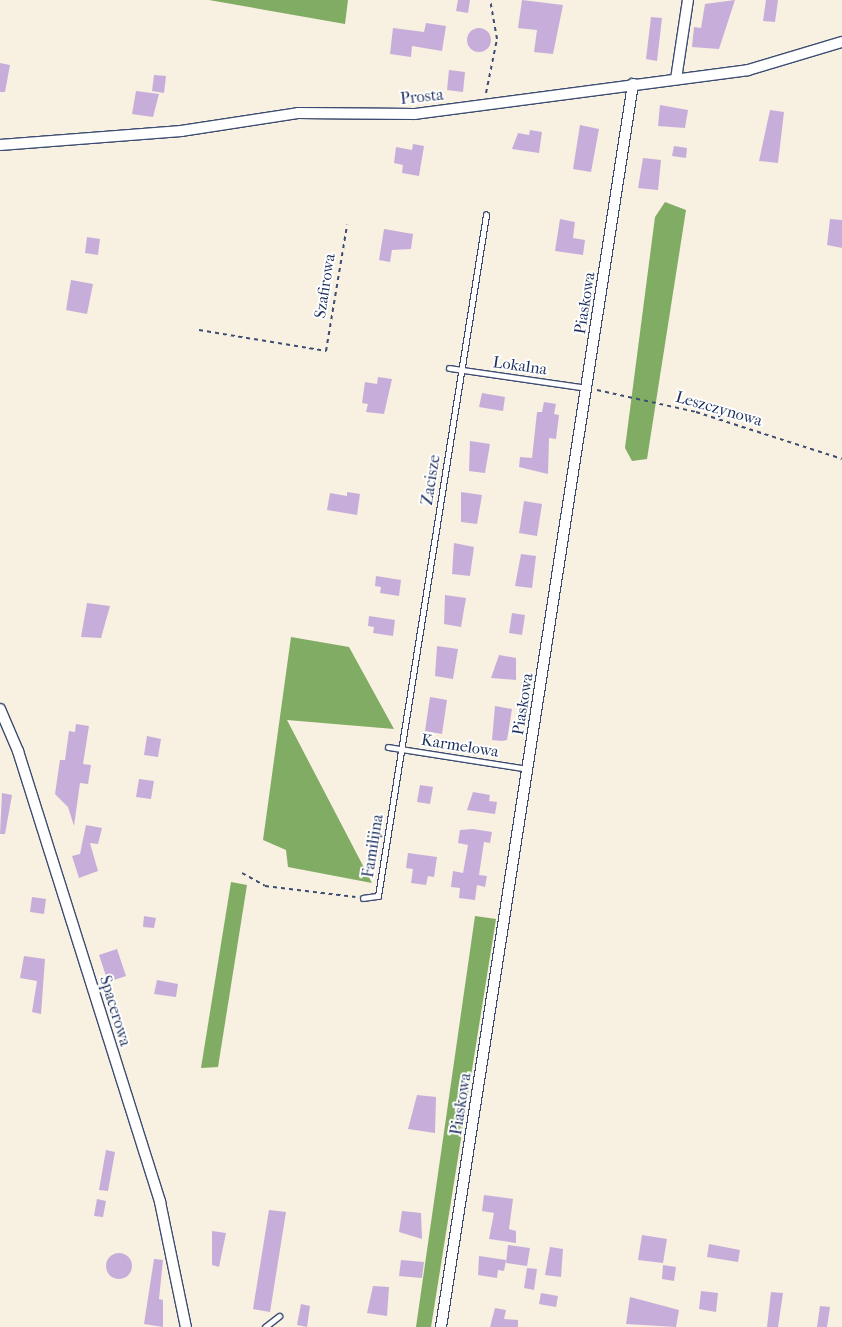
<!DOCTYPE html>
<html>
<head>
<meta charset="utf-8">
<style>
  body { margin:0 }
  #map { position:relative; width:842px; height:1327px; overflow:hidden; background:#f8f0e0; font-family:"IM FELL French Canon",serif }
  div>[style] { position:absolute }
  [style*='--x'] { left:calc(var(--x)*1px); top:calc(var(--y)*1px); width:calc(var(--w)*1px); rotate:calc(var(--a)*1deg) }
  .forest>* { inset:0; background:#80ac64 }
  .building>* { inset:0; background:#c7aeda }
  .round { border-radius:50% }
  .path>* { height:2px; margin-top:-1px; transform-origin:0; background:repeating-linear-gradient(90deg,#3c4c72 0 4px,transparent 0 8px) }
  .roads { filter:drop-shadow(1px 0 #3c4c72) drop-shadow(-1px 0 #3c4c72) drop-shadow(0 1px #3c4c72) drop-shadow(0 -1px #3c4c72) }
  .service>* { height:5px; margin:-2.5px; padding:0 2.5px; transform-origin:2.5px; border-radius:2.5px; background:#fff }
  .minor>* { height:10px; margin:-5px; padding:0 5px; transform-origin:5px; border-radius:5px; background:#fff }
  span { translate:-50% -50%; white-space:nowrap; text-align:center; line-height:1.15; -webkit-text-stroke:4px #fff; paint-order:stroke }
  .street-label { font-size:16px; color:#1b2f5e }
</style>
</head>
<body>
<div id="map">
  <div class="forest">
    <div style="clip-path:polygon(209px 0,348px 0,345px 24px)"></div>
    <div style="clip-path:polygon(665px 202px,686px 210px,647px 459px,632px 461px,625px 448px,655px 217px)"></div>
    <div style="clip-path:polygon(291px 637px,349px 647px,394px 729px,287px 720px,372px 883px,288px 867px,286px 850px,263px 840px)"></div>
    <div style="clip-path:polygon(231px 882px,247px 885px,218px 1067px,201px 1068px)"></div>
    <div style="clip-path:polygon(475px 916px,496px 919px,431px 1327px,416px 1327px)"></div>
  </div>
  <div class="building">
    <div style="clip-path:polygon(458px 0,470px 0,468px 13px,456px 11px)"></div>
    <div style="clip-path:polygon(522px 0,563px 5px,553px 54px,534px 52px,537px 30px,518px 28px)"></div>
    <div style="clip-path:polygon(735px 0,719px 49px,692px 47px,694px 27px,701px 28px,705px 4px)"></div>
    <div style="clip-path:polygon(766px 0,778px 0,775px 22px,763px 21px)"></div>
    <div style="clip-path:polygon(651px 17px,662px 18px,657px 61px,646px 59px)"></div>
    <div style="clip-path:polygon(426px 23px,446px 26px,442px 51px,412px 46px,411px 57px,390px 54px,393px 28px,424px 32px)"></div>
    <div class="round" style="left:467px;top:28px;width:24px;height:24px"></div>
    <div style="clip-path:polygon(0 63px,10px 65px,5px 92px,0 92px)"></div>
    <div style="clip-path:polygon(449px 70px,465px 72px,463px 92px,447px 90px)"></div>
    <div style="clip-path:polygon(154px 75px,166px 76px,164px 93px,152px 91px)"></div>
    <div style="clip-path:polygon(136px 91px,159px 94px,153px 117px,132px 114px)"></div>
    <div style="clip-path:polygon(660px 105px,688px 110px,685px 128px,658px 126px)"></div>
    <div style="clip-path:polygon(770px 110px,784px 112px,778px 163px,759px 161px)"></div>
    <div style="clip-path:polygon(580px 125px,599px 129px,591px 172px,573px 169px)"></div>
    <div style="clip-path:polygon(530px 130px,542px 132px,539px 153px,512px 149px,518px 133px,529px 135px)"></div>
    <div style="clip-path:polygon(413px 144px,424px 146px,419px 176px,402px 173px,403px 165px,394px 163px,396px 147px,412px 150px)"></div>
    <div style="clip-path:polygon(674px 146px,687px 148px,686px 158px,672px 156px)"></div>
    <div style="clip-path:polygon(643px 158px,661px 160px,658px 190px,638px 188px)"></div>
    <div style="clip-path:polygon(560px 219px,575px 222px,573px 238px,585px 240px,583px 255px,555px 251px)"></div>
    <div style="clip-path:polygon(830px 219px,842px 220px,842px 248px,827px 245px)"></div>
    <div style="clip-path:polygon(384px 229px,413px 234px,411px 249px,392px 250px,390px 262px,379px 260px)"></div>
    <div style="clip-path:polygon(87px 237px,100px 239px,98px 255px,85px 253px)"></div>
    <div style="clip-path:polygon(71px 280px,93px 284px,87px 314px,66px 310px)"></div>
    <div style="clip-path:polygon(378px 377px,392px 379px,384px 414px,366px 412px,368px 404px,362px 403px,365px 382px,377px 384px)"></div>
    <div style="clip-path:polygon(482px 393px,505px 397px,503px 411px,479px 407px)"></div>
    <div style="clip-path:polygon(544px 402px,556px 404px,554px 414px,559px 415px,556px 439px,549px 438px,548px 474px,519px 467px,520px 457px,532px 458px,537px 412px,542px 412px)"></div>
    <div style="clip-path:polygon(470px 441px,490px 444px,485px 473px,469px 471px)"></div>
    <div style="clip-path:polygon(347px 492px,360px 494px,357px 515px,327px 510px,330px 493px,347px 496px)"></div>
    <div style="clip-path:polygon(461px 492px,482px 495px,477px 524px,461px 522px)"></div>
    <div style="clip-path:polygon(524px 501px,542px 504px,537px 536px,519px 533px)"></div>
    <div style="clip-path:polygon(454px 543px,474px 547px,470px 576px,452px 574px)"></div>
    <div style="clip-path:polygon(521px 554px,536px 556px,532px 588px,515px 586px)"></div>
    <div style="clip-path:polygon(376px 576px,401px 580px,399px 596px,380px 593px,381px 587px,375px 586px)"></div>
    <div style="clip-path:polygon(445px 595px,466px 598px,461px 627px,444px 624px)"></div>
    <div style="clip-path:polygon(87px 603px,110px 606px,101px 638px,81px 637px)"></div>
    <div style="clip-path:polygon(512px 613px,525px 615px,522px 635px,509px 633px)"></div>
    <div style="clip-path:polygon(369px 616px,395px 620px,393px 636px,373px 633px,374px 627px,368px 626px)"></div>
    <div style="clip-path:polygon(437px 646px,458px 649px,453px 679px,435px 676px)"></div>
    <div style="clip-path:polygon(499px 655px,516px 658px,516px 680px,491px 678px)"></div>
    <div style="clip-path:polygon(430px 697px,447px 700px,442px 734px,425px 731px)"></div>
    <div style="clip-path:polygon(495px 706px,512px 709px,507px 740px,502px 741px,492px 740px)"></div>
    <div style="clip-path:polygon(76px 724px,89px 726px,83px 764px,91px 765px,88px 784px,80px 783px,74px 826px,68px 807px,55px 794px,60px 760px,65px 760px,69px 731px,75px 732px)"></div>
    <div style="clip-path:polygon(147px 736px,161px 739px,158px 757px,144px 755px)"></div>
    <div style="clip-path:polygon(139px 779px,154px 781px,151px 799px,136px 797px)"></div>
    <div style="clip-path:polygon(420px 785px,433px 787px,430px 804px,417px 802px)"></div>
    <div style="clip-path:polygon(473px 792px,490px 795px,489px 801px,497px 802px,495px 814px,467px 810px)"></div>
    <div style="clip-path:polygon(2px 793px,12px 795px,5px 834px,0 834px)"></div>
    <div style="clip-path:polygon(86px 825px,102px 828px,98px 844px,90px 843px,98px 871px,79px 878px,72px 856px,80px 854px)"></div>
    <div style="clip-path:polygon(473px 829px,492px 832px,490px 843px,484px 842px,479px 875px,487px 876px,485px 887px,477px 885px,475px 900px,459px 898px,460px 888px,451px 887px,453px 871px,463px 873px,468px 845px,458px 843px,460px 830px)"></div>
    <div style="clip-path:polygon(408px 853px,437px 857px,434px 877px,428px 876px,426px 885px,411px 883px,413px 869px,406px 868px)"></div>
    <div style="clip-path:polygon(32px 897px,46px 899px,44px 914px,30px 912px)"></div>
    <div style="clip-path:polygon(144px 916px,156px 918px,154px 928px,143px 927px)"></div>
    <div style="clip-path:polygon(117px 949px,126px 976px,108px 982px,99px 955px)"></div>
    <div style="clip-path:polygon(24px 956px,45px 959px,41px 1014px,32px 1012px,37px 981px,20px 978px)"></div>
    <div style="clip-path:polygon(157px 980px,178px 984px,176px 997px,154px 994px)"></div>
    <div style="clip-path:polygon(417px 1095px,436px 1097px,435px 1133px,408px 1129px)"></div>
    <div style="clip-path:polygon(106px 1150px,115px 1152px,108px 1191px,99px 1190px)"></div>
    <div style="clip-path:polygon(484px 1195px,513px 1199px,509px 1229px,516px 1231px,516px 1243px,489px 1239px,494px 1213px,482px 1211px)"></div>
    <div style="clip-path:polygon(97px 1199px,106px 1201px,103px 1217px,94px 1216px)"></div>
    <div style="clip-path:polygon(269px 1210px,286px 1212px,270px 1312px,253px 1309px)"></div>
    <div style="clip-path:polygon(402px 1211px,421px 1213px,422px 1239px,399px 1232px)"></div>
    <div style="clip-path:polygon(212px 1231px,226px 1233px,219px 1267px,212px 1265px)"></div>
    <div style="clip-path:polygon(642px 1235px,667px 1239px,663px 1263px,638px 1260px)"></div>
    <div style="clip-path:polygon(709px 1244px,740px 1250px,738px 1262px,707px 1257px)"></div>
    <div style="clip-path:polygon(508px 1245px,530px 1248px,527px 1266px,506px 1263px)"></div>
    <div style="clip-path:polygon(550px 1247px,563px 1249px,561px 1277px,545px 1275px)"></div>
    <div class="round" style="left:106px;top:1253px;width:26px;height:26px"></div>
    <div style="clip-path:polygon(479px 1256px,506px 1260px,504px 1271px,498px 1270px,497px 1278px,478px 1275px)"></div>
    <div style="clip-path:polygon(154px 1259px,163px 1260px,159px 1299px,163px 1300px,163px 1327px,144px 1324px)"></div>
    <div style="clip-path:polygon(401px 1260px,424px 1262px,422px 1278px,399px 1276px)"></div>
    <div style="clip-path:polygon(663px 1265px,676px 1267px,674px 1281px,662px 1279px)"></div>
    <div style="clip-path:polygon(527px 1268px,537px 1269px,534px 1290px,524px 1288px)"></div>
    <div style="clip-path:polygon(373px 1286px,389px 1287px,387px 1316px,367px 1313px)"></div>
    <div style="clip-path:polygon(701px 1291px,718px 1293px,716px 1312px,699px 1309px)"></div>
    <div style="clip-path:polygon(771px 1292px,783px 1293px,778px 1327px,767px 1327px)"></div>
    <div style="clip-path:polygon(541px 1293px,558px 1296px,556px 1307px,539px 1304px)"></div>
    <div style="clip-path:polygon(630px 1297px,679px 1310px,676px 1327px,626px 1324px)"></div>
    <div style="clip-path:polygon(301px 1304px,310px 1306px,307px 1327px,297px 1325px)"></div>
    <div style="clip-path:polygon(820px 1306px,830px 1307px,827px 1327px,817px 1327px)"></div>
    <div style="clip-path:polygon(495px 1308px,506px 1310px,504px 1319px,518px 1320px,518px 1327px,490px 1327px)"></div>
  </div>
  <div class="path">
    <div style="--x:486;--y:93;--w:55;--a:-78.5"></div>
    <div style="--x:497;--y:39;--w:40;--a:-100"></div>
    <div style="--x:199;--y:330;--w:129;--a:9.4"></div>
    <div style="--x:326;--y:351;--w:128;--a:-80.5"></div>
    <div style="--x:597;--y:390;--w:101;--a:12.5"></div>
    <div style="--x:696;--y:412;--w:153;--a:17.8"></div>
    <div style="--x:242;--y:873;--w:26;--a:29"></div>
    <div style="--x:265;--y:886;--w:91;--a:7"></div>
  </div>
  <div class="roads">
    <div class="service">
      <div style="--x:449;--y:368;--w:139;--a:8.2"></div>
      <div style="--x:388;--y:747;--w:142;--a:8.9"></div>
      <div style="--x:363;--y:898;--w:15;--a:-8"></div>
      <div style="--x:378;--y:896;--w:690;--a:-80.99"></div>
      <div style="--x:265;--y:1327;--w:18;--a:-38"></div>
    </div>
    <div class="minor">
      <div style="--x:676;--y:79;--w:80;--a:-81.4"></div>
      <div style="--x:0;--y:145;--w:182;--a:-4.4"></div>
      <div style="--x:181;--y:131;--w:118;--a:-8.7"></div>
      <div style="--x:298;--y:113;--w:117;--a:0.5"></div>
      <div style="--x:415;--y:114;--w:336;--a:-7.5"></div>
      <div style="--x:748;--y:70;--w:98;--a:-16.6"></div>
      <div style="--x:0;--y:709;--w:46;--a:66.8"></div>
      <div style="--x:18;--y:751;--w:473;--a:72.5"></div>
      <div style="--x:160;--y:1202;--w:128;--a:78.3"></div>
      <div style="--x:441;--y:1327;--w:1258;--a:-81.22"></div>
    </div>
  </div>
  <div class="street-label">
    <span style="left:422px;top:97px;rotate:-6deg">Prosta</span>
    <span style="left:325px;top:286px;rotate:-81deg">Szafirowa</span>
    <span style="left:585px;top:303px;rotate:-81deg">Piaskowa</span>
    <span style="left:520px;top:366px;rotate:8deg">Lokalna</span>
    <span style="left:719px;top:409px;rotate:16deg">Leszczynowa</span>
    <span style="left:431px;top:480px;rotate:-81deg">Zacisze</span>
    <span style="left:523px;top:704px;rotate:-81deg">Piaskowa</span>
    <span style="left:460px;top:746px;rotate:9deg">Karmelowa</span>
    <span style="left:373px;top:846px;rotate:-81deg">Familijna</span>
    <span style="left:115px;top:1011px;rotate:73deg">Spacerowa</span>
    <span style="left:461px;top:1104px;rotate:-81deg">Piaskowa</span>
  </div>
</div>
</body>
</html>
